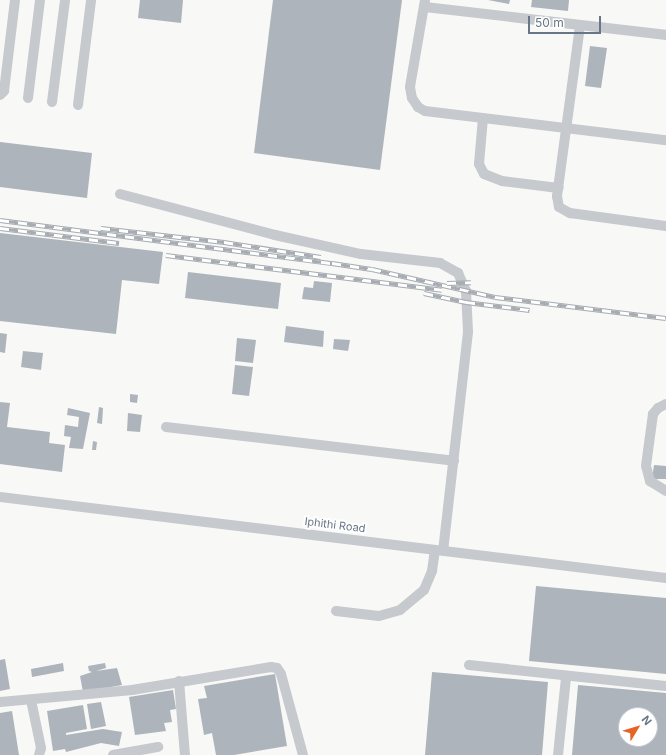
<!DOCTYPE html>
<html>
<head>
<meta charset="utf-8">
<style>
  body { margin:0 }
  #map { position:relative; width:666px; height:755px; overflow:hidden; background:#f8f8f6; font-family:Inter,sans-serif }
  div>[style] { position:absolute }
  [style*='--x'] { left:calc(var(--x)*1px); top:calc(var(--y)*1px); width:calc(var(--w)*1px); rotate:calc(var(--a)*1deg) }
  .building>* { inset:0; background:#adb4bb }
  .minor>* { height:10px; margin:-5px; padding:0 5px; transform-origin:5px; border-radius:5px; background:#c6c9cd }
  .rail>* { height:4.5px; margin-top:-2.25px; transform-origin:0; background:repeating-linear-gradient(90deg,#fff 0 9px,#a6acb2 0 18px); box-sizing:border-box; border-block:1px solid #a6acb2 }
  span { translate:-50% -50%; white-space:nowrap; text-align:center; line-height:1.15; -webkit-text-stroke:4px #fff; paint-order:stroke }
  .street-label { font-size:11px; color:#677687 }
  .north { position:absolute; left:618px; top:707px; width:40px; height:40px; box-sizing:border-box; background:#fff; border:1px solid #c2c8cf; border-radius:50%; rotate:52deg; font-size:11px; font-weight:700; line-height:16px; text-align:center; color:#677687 }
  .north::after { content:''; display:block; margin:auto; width:14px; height:18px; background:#e76427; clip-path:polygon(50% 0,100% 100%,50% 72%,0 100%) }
  .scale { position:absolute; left:528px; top:16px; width:73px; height:18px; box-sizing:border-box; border:2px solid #677687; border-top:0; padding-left:5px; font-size:12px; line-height:14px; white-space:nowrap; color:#677687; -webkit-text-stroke:3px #fff; paint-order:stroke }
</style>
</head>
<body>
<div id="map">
  <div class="building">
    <div style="clip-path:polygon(140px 0,183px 0,181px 23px,138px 18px)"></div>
    <div style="clip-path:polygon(273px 0,402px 0,380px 170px,254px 153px)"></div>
    <div style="clip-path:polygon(488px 0,510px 0,509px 4px)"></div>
    <div style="clip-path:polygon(532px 0,569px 0,568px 11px,531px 7px)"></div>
    <div style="clip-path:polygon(590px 46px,607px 48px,601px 88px,585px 86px)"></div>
    <div style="clip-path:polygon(0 142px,92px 153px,87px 198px,0 187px)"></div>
    <div style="clip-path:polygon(0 233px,163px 252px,159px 284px,122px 280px,116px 334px,0 321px)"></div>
    <div style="clip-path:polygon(188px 272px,281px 283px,278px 309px,185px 298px)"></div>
    <div style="clip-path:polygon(314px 281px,332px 283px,330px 302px,302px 299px,304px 287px,313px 288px)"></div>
    <div style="clip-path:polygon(286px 326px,324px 331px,323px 347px,284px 342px)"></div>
    <div style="clip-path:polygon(0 333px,7px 334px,5px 353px,0 352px)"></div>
    <div style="clip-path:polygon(237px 338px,256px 340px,253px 363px,235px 361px)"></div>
    <div style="clip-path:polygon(334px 339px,350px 340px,348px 351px,333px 349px)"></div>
    <div style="clip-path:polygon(23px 351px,43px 353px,41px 370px,21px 367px)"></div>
    <div style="clip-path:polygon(235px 365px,253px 367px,249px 396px,232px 394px)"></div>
    <div style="clip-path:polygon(130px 394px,138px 395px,137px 403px,130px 402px)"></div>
    <div style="clip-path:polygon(0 402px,10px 403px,7px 427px,50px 432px,49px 443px,65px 445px,62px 472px,0 464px)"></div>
    <div style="clip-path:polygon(99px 407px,103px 408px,102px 424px,97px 423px)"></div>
    <div style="clip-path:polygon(68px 408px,90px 413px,83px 449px,69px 448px,71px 437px,64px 436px,65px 425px,78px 427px,79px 417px,67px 415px)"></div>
    <div style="clip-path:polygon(128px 413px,142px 415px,140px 432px,127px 431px)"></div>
    <div style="clip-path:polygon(93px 441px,97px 442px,96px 450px,92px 450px)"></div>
    <div style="clip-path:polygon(654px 465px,666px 466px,666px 479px,652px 479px)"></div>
    <div style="clip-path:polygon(536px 586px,666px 598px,666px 674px,529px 661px)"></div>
    <div style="clip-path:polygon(5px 659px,10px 689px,0 691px,0 660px)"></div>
    <div style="clip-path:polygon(63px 663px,64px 671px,32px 677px,31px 669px)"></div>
    <div style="clip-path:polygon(105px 663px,106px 668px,96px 671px,117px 668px,122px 685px,83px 692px,80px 676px,92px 672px,89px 671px,88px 666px)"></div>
    <div style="clip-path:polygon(432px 672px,548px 682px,542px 755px,425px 755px)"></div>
    <div style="clip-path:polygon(275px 674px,287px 746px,234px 755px,216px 755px,212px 733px,204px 735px,198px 699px,207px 698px,204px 686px)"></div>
    <div style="clip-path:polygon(evenodd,578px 685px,666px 693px,666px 755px,572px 755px,578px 685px,626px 715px,650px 715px,650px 739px,626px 739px,626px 715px)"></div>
    <div style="clip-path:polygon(173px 690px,176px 709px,170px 710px,172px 722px,164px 723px,166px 731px,135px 735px,129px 697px)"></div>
    <div style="clip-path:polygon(101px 702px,106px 726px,91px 729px,87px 704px)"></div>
    <div style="clip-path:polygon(83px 705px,87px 729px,66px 733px,66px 735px,103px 729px,122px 732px,119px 746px,101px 743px,66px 752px,65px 749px,53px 751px,47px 711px)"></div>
    <div style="clip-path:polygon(12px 711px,19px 755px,0 755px,0 713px)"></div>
  </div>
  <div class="minor">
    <div style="--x:425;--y:0;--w:88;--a:99.8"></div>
    <div style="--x:410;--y:87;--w:11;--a:80"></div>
    <div style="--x:412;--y:98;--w:11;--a:56"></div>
    <div style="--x:418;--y:107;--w:8;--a:30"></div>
    <div style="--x:425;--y:111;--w:243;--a:6.9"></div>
    <div style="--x:425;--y:7;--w:243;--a:6.6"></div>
    <div style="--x:580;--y:26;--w:172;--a:97.7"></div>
    <div style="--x:557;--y:196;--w:11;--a:80"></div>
    <div style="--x:559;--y:207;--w:13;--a:29"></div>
    <div style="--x:570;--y:213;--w:97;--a:7.7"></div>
    <div style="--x:0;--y:95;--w:6;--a:-45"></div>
    <div style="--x:4;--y:91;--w:92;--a:-83.1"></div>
    <div style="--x:28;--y:98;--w:99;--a:-83"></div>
    <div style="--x:52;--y:102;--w:103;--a:-82.7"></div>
    <div style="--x:78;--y:105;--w:106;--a:-82.9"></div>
    <div style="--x:483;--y:118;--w:46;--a:95"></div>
    <div style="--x:479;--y:164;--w:11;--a:63"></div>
    <div style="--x:484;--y:174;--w:19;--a:21"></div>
    <div style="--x:502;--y:181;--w:57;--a:7"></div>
    <div style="--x:120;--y:194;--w:160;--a:14.8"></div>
    <div style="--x:275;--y:235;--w:88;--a:12.5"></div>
    <div style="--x:361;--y:254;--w:80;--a:6.5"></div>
    <div style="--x:440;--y:263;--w:21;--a:29"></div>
    <div style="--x:458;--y:273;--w:20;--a:66"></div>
    <div style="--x:466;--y:291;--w:41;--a:87.2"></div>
    <div style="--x:468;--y:332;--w:220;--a:96.5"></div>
    <div style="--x:666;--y:404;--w:9;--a:153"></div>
    <div style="--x:658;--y:408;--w:8;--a:130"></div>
    <div style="--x:653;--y:414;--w:52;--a:97.7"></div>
    <div style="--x:646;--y:466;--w:16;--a:75"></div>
    <div style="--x:650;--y:481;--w:19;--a:32"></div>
    <div style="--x:166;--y:427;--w:290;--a:6.7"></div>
    <div style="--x:0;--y:497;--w:671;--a:6.93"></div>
    <div style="--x:336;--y:611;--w:43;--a:6.6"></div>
    <div style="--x:379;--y:616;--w:22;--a:-16"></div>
    <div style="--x:400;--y:610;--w:31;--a:-40"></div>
    <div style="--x:424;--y:590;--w:21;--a:-67"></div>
    <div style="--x:432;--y:571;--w:21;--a:-82"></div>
    <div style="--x:469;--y:665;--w:198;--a:6.1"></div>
    <div style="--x:179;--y:681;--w:74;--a:85.4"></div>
    <div style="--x:31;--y:700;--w:49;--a:78.2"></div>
    <div style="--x:41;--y:748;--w:7;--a:106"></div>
    <div style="--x:0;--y:702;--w:133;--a:-5.2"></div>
    <div style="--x:132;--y:690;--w:141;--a:-9.4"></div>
    <div style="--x:271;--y:667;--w:6;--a:9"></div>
    <div style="--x:277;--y:668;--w:7;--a:56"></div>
    <div style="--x:281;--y:674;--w:84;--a:74.8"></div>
    <div style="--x:113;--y:755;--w:46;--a:-10.1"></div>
    <div style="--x:558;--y:755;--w:78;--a:-84.1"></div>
  </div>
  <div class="rail">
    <div style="--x:0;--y:220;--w:335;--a:7.4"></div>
    <div style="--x:332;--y:263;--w:40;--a:8.5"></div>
    <div style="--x:372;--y:269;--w:126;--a:12.8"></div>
    <div style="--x:495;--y:297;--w:172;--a:7"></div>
    <div style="--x:0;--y:228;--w:120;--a:7.2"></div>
    <div style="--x:101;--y:228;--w:124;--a:6.5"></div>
    <div style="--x:224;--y:242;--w:98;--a:8.8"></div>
    <div style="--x:166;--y:255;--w:278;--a:7.2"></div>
    <div style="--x:447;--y:283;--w:24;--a:-2"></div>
    <div style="--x:424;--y:293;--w:43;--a:12.1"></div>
    <div style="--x:466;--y:302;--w:64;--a:7.2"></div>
  </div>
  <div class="street-label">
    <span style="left:335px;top:525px;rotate:7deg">Iphithi Road</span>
  </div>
  <div class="north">N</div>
  <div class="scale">50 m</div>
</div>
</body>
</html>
